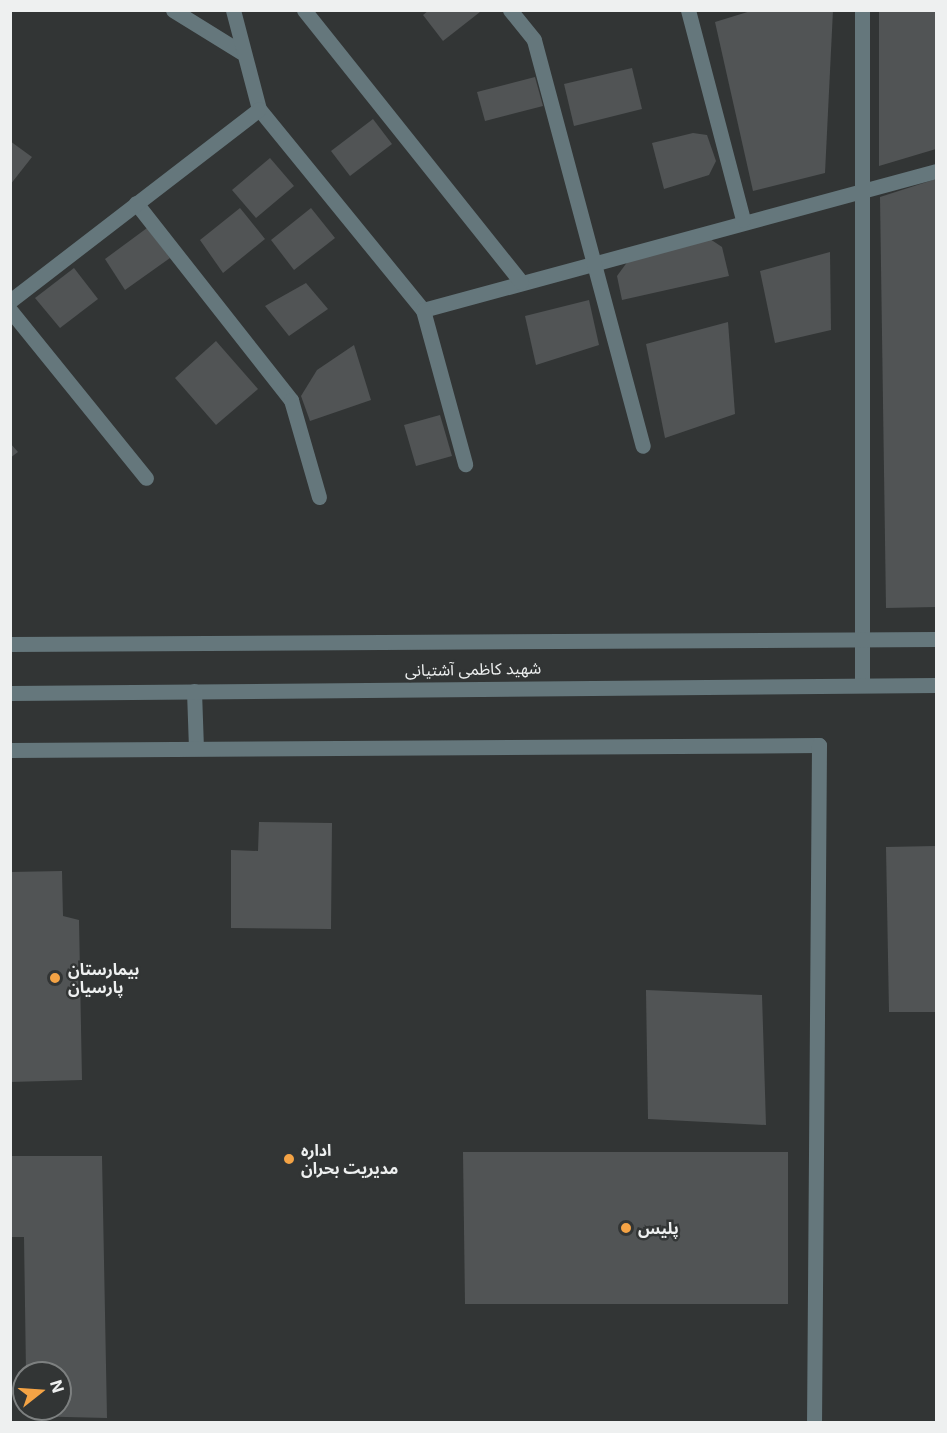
<!DOCTYPE html>
<html>
<head>
<meta charset="utf-8">
<style>
  body { margin:0 }
  #map { position:relative; width:947px; height:1433px; overflow:hidden; background:#323535; font-family:Inter,"Noto Sans Arabic",sans-serif }
  div>[style] { position:absolute }
  [style*='--x'] { left:calc(var(--x)*1px); top:calc(var(--y)*1px); width:calc(var(--w)*1px); rotate:calc(var(--a)*1deg) }
  .building>* { inset:0; background:#515455 }
  .minor>* { height:15px; margin:-7.5px; padding:0 7.5px; transform-origin:7.5px; border-radius:7.5px; background:#65777c }
  .dots>* { width:16px; height:16px; translate:-50% -50%; box-sizing:border-box; border:3px solid #323535; border-radius:50% }
  span { translate:-50% -50%; white-space:nowrap; text-align:center; line-height:1.15; -webkit-text-stroke:5px #323535; paint-order:stroke }
  .street-label { font-size:16px; color:#eef0f0 }
  .poi-label { font-size:16px; color:#eef0f0; font-weight:700 }
  .left { translate:0 -50%; text-align:left }
  .frame { position:absolute; inset:0; border:12px solid #eef0f0; pointer-events:none }
  .north { position:absolute; left:12px; top:1361px; width:60px; height:60px; box-sizing:border-box; background:#323535; border:2px solid #7d8080; border-radius:50%; rotate:73deg; font-size:16px; font-weight:700; line-height:24px; text-align:center; color:#eef0f0 }
  .north::after { content:''; display:block; margin:auto; width:21px; height:27px; background:#f4a345; clip-path:polygon(50% 0,100% 100%,50% 72%,0 100%) }
</style>
</head>
<body>
<div id="map">
  <div class="building">
    <div style="clip-path:polygon(429px 10px,478px 10px,480px 12px,443px 41px,423px 15px)"></div>
    <div style="clip-path:polygon(754px 10px,833px 10px,825px 173px,753px 191px,715px 22px)"></div>
    <div style="clip-path:polygon(879px 10px,936px 10px,936px 149px,879px 166px)"></div>
    <div style="clip-path:polygon(632px 68px,642px 109px,574px 126px,564px 84px)"></div>
    <div style="clip-path:polygon(535px 77px,543px 106px,485px 121px,477px 92px)"></div>
    <div style="clip-path:polygon(373px 119px,392px 144px,350px 176px,331px 151px)"></div>
    <div style="clip-path:polygon(693px 133px,707px 135px,716px 161px,709px 175px,664px 189px,652px 143px)"></div>
    <div style="clip-path:polygon(10px 141px,32px 157px,10px 185px)"></div>
    <div style="clip-path:polygon(270px 158px,294px 186px,256px 218px,232px 190px)"></div>
    <div style="clip-path:polygon(936px 179px,936px 607px,886px 608px,880px 197px)"></div>
    <div style="clip-path:polygon(240px 208px,265px 239px,223px 273px,200px 240px)"></div>
    <div style="clip-path:polygon(311px 208px,335px 238px,294px 270px,271px 240px)"></div>
    <div style="clip-path:polygon(147px 228px,170px 258px,125px 290px,105px 259px)"></div>
    <div style="clip-path:polygon(710px 239px,722px 247px,729px 276px,622px 300px,617px 276px,628px 261px)"></div>
    <div style="clip-path:polygon(830px 252px,831px 330px,775px 343px,760px 271px)"></div>
    <div style="clip-path:polygon(74px 268px,98px 299px,60px 328px,35px 298px)"></div>
    <div style="clip-path:polygon(306px 283px,328px 309px,289px 336px,265px 306px)"></div>
    <div style="clip-path:polygon(589px 300px,599px 345px,536px 365px,525px 316px)"></div>
    <div style="clip-path:polygon(728px 322px,735px 414px,665px 438px,646px 344px)"></div>
    <div style="clip-path:polygon(216px 341px,258px 389px,216px 425px,175px 378px)"></div>
    <div style="clip-path:polygon(354px 345px,371px 400px,310px 421px,301px 396px,317px 370px)"></div>
    <div style="clip-path:polygon(440px 415px,452px 456px,416px 466px,404px 425px)"></div>
    <div style="clip-path:polygon(10px 443px,18px 452px,10px 458px)"></div>
    <div style="clip-path:polygon(259px 822px,332px 823px,331px 929px,231px 928px,231px 850px,258px 851px)"></div>
    <div style="clip-path:polygon(936px 846px,936px 1012px,889px 1012px,886px 847px)"></div>
    <div style="clip-path:polygon(62px 871px,63px 916px,79px 920px,82px 1080px,10px 1082px,10px 872px)"></div>
    <div style="clip-path:polygon(646px 990px,762px 995px,766px 1125px,648px 1119px)"></div>
    <div style="clip-path:polygon(463px 1152px,788px 1152px,788px 1304px,465px 1304px)"></div>
    <div style="clip-path:polygon(10px 1156px,102px 1156px,107px 1418px,26px 1416px,26px 1409px,60px 1409px,60px 1373px,26px 1373px,24px 1237px,10px 1237px)"></div>
  </div>
  <div class="minor">
    <div style="--x:173;--y:10;--w:80;--a:31.7"></div>
    <div style="--x:233;--y:10;--w:102;--a:75.3"></div>
    <div style="--x:259;--y:109;--w:259;--a:50.8"></div>
    <div style="--x:423;--y:310;--w:531;--a:-15.16"></div>
    <div style="--x:304;--y:10;--w:348;--a:51.4"></div>
    <div style="--x:510;--y:10;--w:38;--a:51"></div>
    <div style="--x:534;--y:40;--w:420;--a:75"></div>
    <div style="--x:688;--y:10;--w:217;--a:75.3"></div>
    <div style="--x:862;--y:10;--w:672;--a:90"></div>
    <div style="--x:136;--y:203;--w:251;--a:51.8"></div>
    <div style="--x:291;--y:400;--w:101;--a:73.9"></div>
    <div style="--x:10;--y:301;--w:314;--a:-37.6"></div>
    <div style="--x:10;--y:310;--w:216;--a:51"></div>
    <div style="--x:423;--y:310;--w:160;--a:74.7"></div>
    <div style="--x:10;--y:644;--w:926;--a:-0.31"></div>
    <div style="--x:194;--y:691;--w:56;--a:88"></div>
    <div style="--x:10;--y:693;--w:926;--a:-0.49"></div>
    <div style="--x:10;--y:750;--w:809;--a:-0.35"></div>
    <div style="--x:819;--y:745;--w:677;--a:90.42"></div>
  </div>
  <div class="dots">
    <div style="left:55px;top:978px;background:#f4a345"></div>
    <div style="left:289px;top:1159px;background:#f4a345"></div>
    <div style="left:626px;top:1228px;background:#f4a345"></div>
  </div>
  <div class="street-label">
    <span style="left:473px;top:669px;rotate:-1deg">شهید کاظمی آشتیانی</span>
  </div>
  <div class="poi-label">
    <span class="left" style="left:68px;top:978px">بیمارستان<br>پارسیان</span>
    <span class="left" style="left:301px;top:1159px">اداره<br>مدیریت بحران</span>
    <span class="left" style="left:638px;top:1228px">پلیس</span>
  </div>
  <div class="frame"></div>
  <div class="north">N</div>
</div>
</body>
</html>
